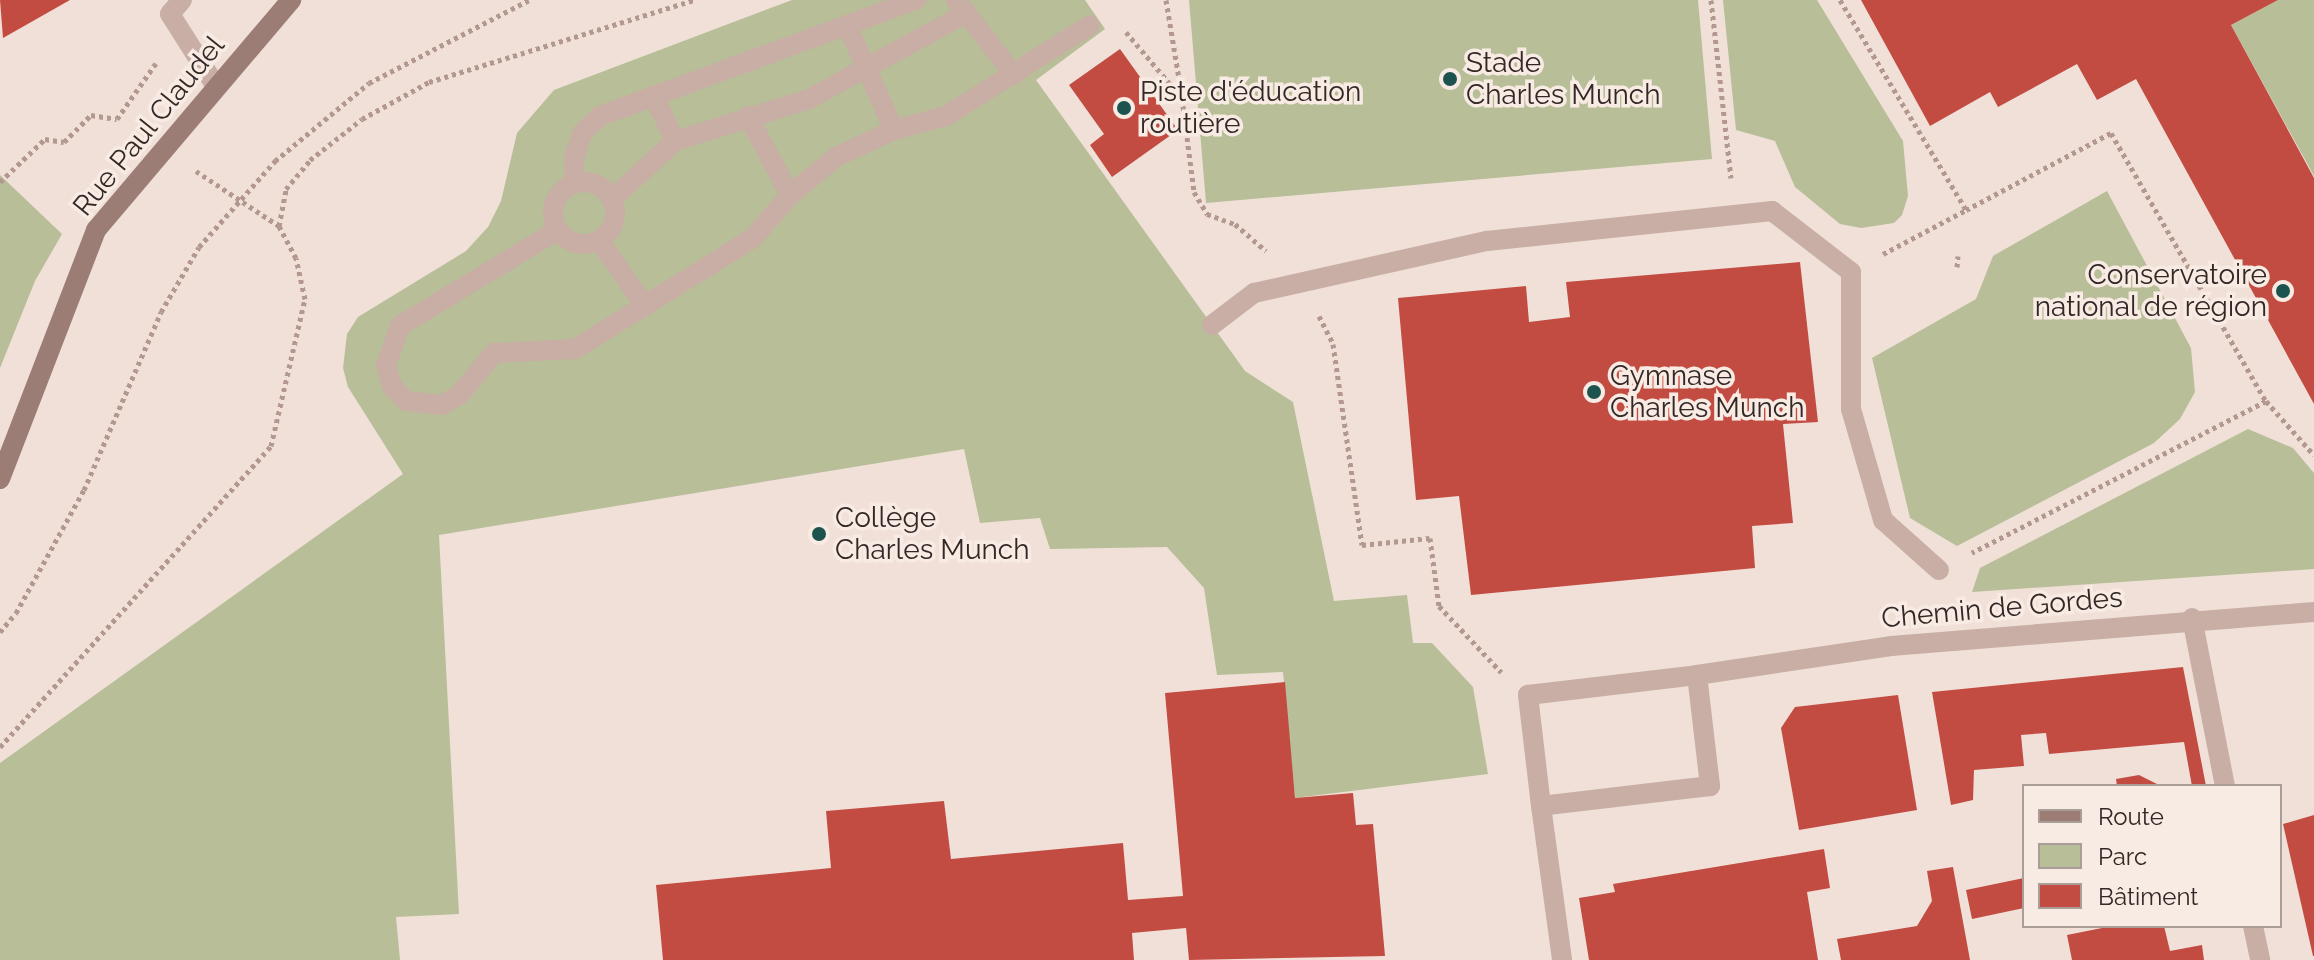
<!DOCTYPE html>
<html>
<head>
<meta charset="utf-8">
<style>
  body { margin:0 }
  #map { position:relative; width:2314px; height:960px; overflow:hidden; background:#f0e0d8; font-family:Raleway,sans-serif }
  div>[style] { position:absolute }
  [style*='--x'] { left:calc(var(--x)*1px); top:calc(var(--y)*1px); width:calc(var(--w)*1px); rotate:calc(var(--a)*1deg) }
  .green>* { inset:0; background:#b8be98 }
  .building>* { inset:0; background:#c34c42 }
  .path>* { height:5px; margin-top:-2.5px; transform-origin:0; background:repeating-linear-gradient(90deg,#b3988f 0 4px,transparent 0 8px) }
  .lane>* { height:20px; margin:-10px; padding:0 10px; transform-origin:10px; border-radius:10px; background:#c8aea4 }
  .lane>.ring { margin:-10px; padding:0; box-sizing:content-box; background:none; border:20px solid #c8aea4; border-radius:50% }
  .street>* { height:20px; margin:-10px; padding:0 10px; transform-origin:10px; border-radius:10px; background:#c8aea4 }
  .secondary>* { height:20px; margin:-10px; padding:0 10px; transform-origin:10px; border-radius:10px; background:#9b7d76 }
  .dots>* { width:22px; height:22px; translate:-50% -50%; box-sizing:border-box; border:4px solid #f8ebe4; border-radius:50% }
  span { translate:-50% -50%; white-space:nowrap; text-align:center; line-height:1.15; -webkit-text-stroke:7px #f8ebe4; paint-order:stroke }
  .poi-label { font-size:28px; color:#332826 }
  .left { translate:0 -50%; text-align:left }
  .right { translate:-100% -50%; text-align:right }
  .street-label { font-size:28px; color:#332826 }
  .legend { position:absolute; left:2022px; top:784px; width:260px; height:144px; box-sizing:border-box; background:#f8ebe4; border:2px solid #a99d98; margin:0; padding:10px 14px; list-style:none; font-size:24px; color:#332826 }
  .legend li { display:flex; align-items:center; gap:16px; height:40px }
  .legend b { width:40px; border:2px solid #a99d98 }
</style>
</head>
<body>
<div id="map">
  <div class="green">
    <div style="clip-path:polygon(792px 0,1085px 0,1105px 29px,1036px 80px,1245px 371px,1293px 402px,1334px 601px,1407px 595px,1413px 643px,1432px 643px,1473px 687px,1488px 774px,1295px 798px,1283px 672px,1217px 675px,1204px 588px,1167px 547px,1050px 549px,1040px 518px,980px 523px,964px 449px,439px 535px,459px 914px,396px 917px,400px 960px,0 960px,0 763px,403px 474px,348px 387px,343px 368px,347px 334px,358px 317px,466px 251px,488px 227px,501px 201px,517px 133px,554px 90px)"></div>
    <div style="clip-path:polygon(1189px 0,1698px 0,1712px 159px,1206px 203px)"></div>
    <div style="clip-path:polygon(1723px 0,1817px 0,1903px 141px,1908px 196px,1902px 215px,1894px 223px,1861px 228px,1840px 224px,1795px 187px,1775px 141px,1736px 130px)"></div>
    <div style="clip-path:polygon(2278px 0,2314px 0,2314px 176px,2231px 25px)"></div>
    <div style="clip-path:polygon(0 175px,62px 234px,35px 281px,0 368px)"></div>
    <div style="clip-path:polygon(2107px 191px,2191px 348px,2195px 392px,2180px 419px,2154px 443px,1957px 546px,1910px 518px,1872px 358px,1976px 299px,1993px 256px)"></div>
    <div style="clip-path:polygon(2248px 429px,2293px 448px,2314px 473px,2314px 569px,1972px 592px,1980px 568px)"></div>
  </div>
  <div class="building">
    <div style="clip-path:polygon(0 0,70px 0,3px 38px)"></div>
    <div style="clip-path:polygon(1861px 0,2278px 0,2231px 25px,2314px 178px,2314px 404px,2136px 79px,2097px 100px,2077px 64px,1998px 107px,1990px 92px,1930px 126px)"></div>
    <div style="clip-path:polygon(1120px 49px,1178px 130px,1112px 177px,1090px 145px,1104px 134px,1069px 85px)"></div>
    <div style="clip-path:polygon(1800px 262px,1818px 422px,1783px 424px,1793px 523px,1752px 526px,1755px 568px,1471px 595px,1459px 496px,1416px 500px,1398px 298px,1526px 286px,1529px 322px,1570px 317px,1566px 282px)"></div>
    <div style="clip-path:polygon(2183px 667px,2206px 786px,2192px 786px,2184px 742px,2049px 754px,2046px 733px,2021px 735px,2024px 766px,1974px 770px,1973px 800px,1951px 805px,1932px 692px)"></div>
    <div style="clip-path:polygon(1285px 682px,1295px 798px,1353px 793px,1356px 825px,1373px 824px,1385px 956px,1189px 960px,1186px 928px,1132px 933px,1134px 960px,663px 960px,656px 885px,831px 868px,826px 811px,944px 801px,951px 859px,1123px 843px,1128px 900px,1183px 896px,1165px 693px)"></div>
    <div style="clip-path:polygon(1898px 695px,1917px 810px,1799px 830px,1781px 728px,1795px 707px)"></div>
    <div style="clip-path:polygon(2139px 775px,2161px 786px,2117px 786px,2116px 779px)"></div>
    <div style="clip-path:polygon(2314px 815px,2314px 956px,2313px 956px,2283px 824px)"></div>
    <div style="clip-path:polygon(1824px 849px,1830px 888px,1807px 892px,1818px 960px,1589px 960px,1579px 898px,1615px 892px,1613px 884px)"></div>
    <div style="clip-path:polygon(1953px 867px,1970px 960px,1841px 960px,1837px 939px,1917px 926px,1932px 901px,1927px 871px)"></div>
    <div style="clip-path:polygon(2024px 878px,2024px 908px,1972px 919px,1966px 890px)"></div>
    <div style="clip-path:polygon(2112px 926px,2164px 926px,2170px 951px,2202px 945px,2204px 960px,2072px 960px,2067px 935px)"></div>
  </div>
  <div class="path">
    <div style="--x:1166;--y:0;--w:98;--a:80.6"></div>
    <div style="--x:1711;--y:0;--w:179;--a:83.6"></div>
    <div style="--x:1840;--y:0;--w:245;--a:59"></div>
    <div style="--x:1966;--y:210;--w:164;--a:-28"></div>
    <div style="--x:2111;--y:133;--w:310;--a:60"></div>
    <div style="--x:2266;--y:401;--w:331;--a:152.7"></div>
    <div style="--x:1126;--y:32;--w:87;--a:49.7"></div>
    <div style="--x:1182;--y:98;--w:95;--a:82.7"></div>
    <div style="--x:1194;--y:192;--w:26;--a:59"></div>
    <div style="--x:1207;--y:214;--w:30;--a:20"></div>
    <div style="--x:1235;--y:224;--w:41;--a:41.1"></div>
    <div style="--x:196;--y:171;--w:100;--a:33.5"></div>
    <div style="--x:0;--y:182;--w:62;--a:-43.7"></div>
    <div style="--x:45;--y:139;--w:19;--a:9"></div>
    <div style="--x:64;--y:142;--w:38;--a:-45"></div>
    <div style="--x:91;--y:115;--w:26;--a:9"></div>
    <div style="--x:117;--y:119;--w:68;--a:-55.1"></div>
    <div style="--x:1883;--y:254;--w:94;--a:-27.9"></div>
    <div style="--x:1957;--y:267;--w:11;--a:-85"></div>
    <div style="--x:1319;--y:316;--w:31;--a:63"></div>
    <div style="--x:1333;--y:344;--w:203;--a:81.8"></div>
    <div style="--x:1362;--y:545;--w:68;--a:-5.9"></div>
    <div style="--x:1430;--y:538;--w:69;--a:82.5"></div>
    <div style="--x:1439;--y:606;--w:91;--a:46.8"></div>
    <div style="--x:2266;--y:401;--w:72;--a:48.4"></div>
    <div style="--x:0;--y:632;--w:25;--a:-50"></div>
    <div style="--x:16;--y:613;--w:141;--a:-61.1"></div>
    <div style="--x:84;--y:490;--w:194;--a:-66.6"></div>
    <div style="--x:161;--y:312;--w:75;--a:-59.7"></div>
    <div style="--x:199;--y:247;--w:115;--a:-48.5"></div>
    <div style="--x:275;--y:161;--w:122;--a:-39.7"></div>
    <div style="--x:369;--y:83;--w:180;--a:-27.4"></div>
    <div style="--x:0;--y:747;--w:405;--a:-48"></div>
    <div style="--x:271;--y:446;--w:151;--a:-77"></div>
    <div style="--x:305;--y:299;--w:42;--a:-102.4"></div>
    <div style="--x:296;--y:258;--w:36;--a:-118"></div>
    <div style="--x:279;--y:226;--w:38;--a:-79"></div>
    <div style="--x:286;--y:189;--w:38;--a:-50"></div>
    <div style="--x:310;--y:160;--w:66;--a:-38.3"></div>
    <div style="--x:362;--y:119;--w:77;--a:-28.9"></div>
    <div style="--x:429;--y:82;--w:277;--a:-17.2"></div>
  </div>
  <div class="lane">
    <div style="--x:182;--y:0;--w:18;--a:131"></div>
    <div style="--x:170;--y:14;--w:84;--a:57.6"></div>
    <div style="--x:956;--y:0;--w:95;--a:52.3"></div>
    <div style="--x:847;--y:25;--w:115;--a:65.9"></div>
    <div style="--x:654;--y:96;--w:50;--a:65"></div>
    <div style="--x:748;--y:116;--w:89;--a:62"></div>
    <div class="ring" style="left:553px;top:182px;width:42px;height:42px"></div>
    <div style="--x:574;--y:183;--w:25;--a:-90"></div>
    <div style="--x:574;--y:158;--w:28;--a:-71"></div>
    <div style="--x:583;--y:132;--w:23;--a:-43"></div>
    <div style="--x:600;--y:116;--w:337;--a:-20.2"></div>
    <div style="--x:612;--y:199;--w:86;--a:-42.6"></div>
    <div style="--x:675;--y:141;--w:140;--a:-17.4"></div>
    <div style="--x:809;--y:99;--w:180;--a:-28.6"></div>
    <div style="--x:556;--y:231;--w:183;--a:148.7"></div>
    <div style="--x:400;--y:326;--w:42;--a:109.3"></div>
    <div style="--x:386;--y:366;--w:21;--a:73"></div>
    <div style="--x:392;--y:386;--w:21;--a:47"></div>
    <div style="--x:406;--y:401;--w:36;--a:6"></div>
    <div style="--x:442;--y:405;--w:20;--a:-30"></div>
    <div style="--x:459;--y:395;--w:55;--a:-50.2"></div>
    <div style="--x:494;--y:353;--w:81;--a:-2.8"></div>
    <div style="--x:575;--y:349;--w:208;--a:-31.9"></div>
    <div style="--x:752;--y:239;--w:58;--a:-49.2"></div>
    <div style="--x:790;--y:195;--w:60;--a:-39.6"></div>
    <div style="--x:836;--y:157;--w:64;--a:-25"></div>
    <div style="--x:894;--y:130;--w:54;--a:-15.1"></div>
    <div style="--x:946;--y:116;--w:170;--a:-32.3"></div>
    <div style="--x:601;--y:243;--w:77;--a:55.1"></div>
    <div style="--x:1212;--y:325;--w:53;--a:-37.3"></div>
    <div style="--x:1254;--y:293;--w:239;--a:-12.6"></div>
    <div style="--x:1487;--y:241;--w:287;--a:-6"></div>
    <div style="--x:1772;--y:211;--w:100;--a:37.7"></div>
    <div style="--x:1851;--y:272;--w:137;--a:90"></div>
    <div style="--x:1851;--y:409;--w:116;--a:73.9"></div>
    <div style="--x:1883;--y:520;--w:75;--a:41.8"></div>
    <div style="--x:1541;--y:806;--w:155;--a:82.2"></div>
  </div>
  <div class="street">
    <div style="--x:2192;--y:618;--w:171;--a:78.9"></div>
    <div style="--x:1697;--y:675;--w:196;--a:-8.5"></div>
    <div style="--x:1891;--y:646;--w:424;--a:-4.6"></div>
    <div style="--x:1697;--y:675;--w:112;--a:83.3"></div>
    <div style="--x:1710;--y:786;--w:170;--a:173.3"></div>
    <div style="--x:1541;--y:806;--w:112;--a:-96.7"></div>
    <div style="--x:1528;--y:695;--w:170;--a:-6.7"></div>
    <div style="--x:2253;--y:926;--w:35;--a:78"></div>
  </div>
  <div class="secondary">
    <div style="--x:0;--y:479;--w:267;--a:-68.9"></div>
    <div style="--x:96;--y:230;--w:302;--a:-49.7"></div>
  </div>
  <div class="dots">
    <div style="left:1450px;top:79px;background:#1c534e"></div>
    <div style="left:1124px;top:108px;background:#1c534e"></div>
    <div style="left:2283px;top:291px;background:#1c534e"></div>
    <div style="left:1594px;top:392px;background:#1c534e"></div>
    <div style="left:819px;top:534px;background:#1c534e"></div>
  </div>
  <div class="poi-label">
    <span class="left" style="left:1466px;top:79px">Stade<br>Charles Munch</span>
    <span class="left" style="left:1140px;top:108px">Piste d'éducation<br>routière</span>
    <span class="right" style="left:2267px;top:291px">Conservatoire<br>national de région</span>
    <span class="left" style="left:1610px;top:392px">Gymnase<br>Charles Munch</span>
    <span class="left" style="left:835px;top:534px">Collège<br>Charles Munch</span>
  </div>
  <div class="street-label">
    <span style="left:149px;top:126px;rotate:-51deg">Rue Paul Claudel</span>
    <span style="left:2002px;top:608px;rotate:-5deg">Chemin de Gordes</span>
  </div>
  <ul class="legend">
  <li><b style="height:10px;background:#9b7d76"></b>Route</li>
  <li><b style="height:22px;background:#b8be98"></b>Parc</li>
  <li><b style="height:22px;background:#c34c42"></b>Bâtiment</li>
  </ul>
</div>
</body>
</html>
